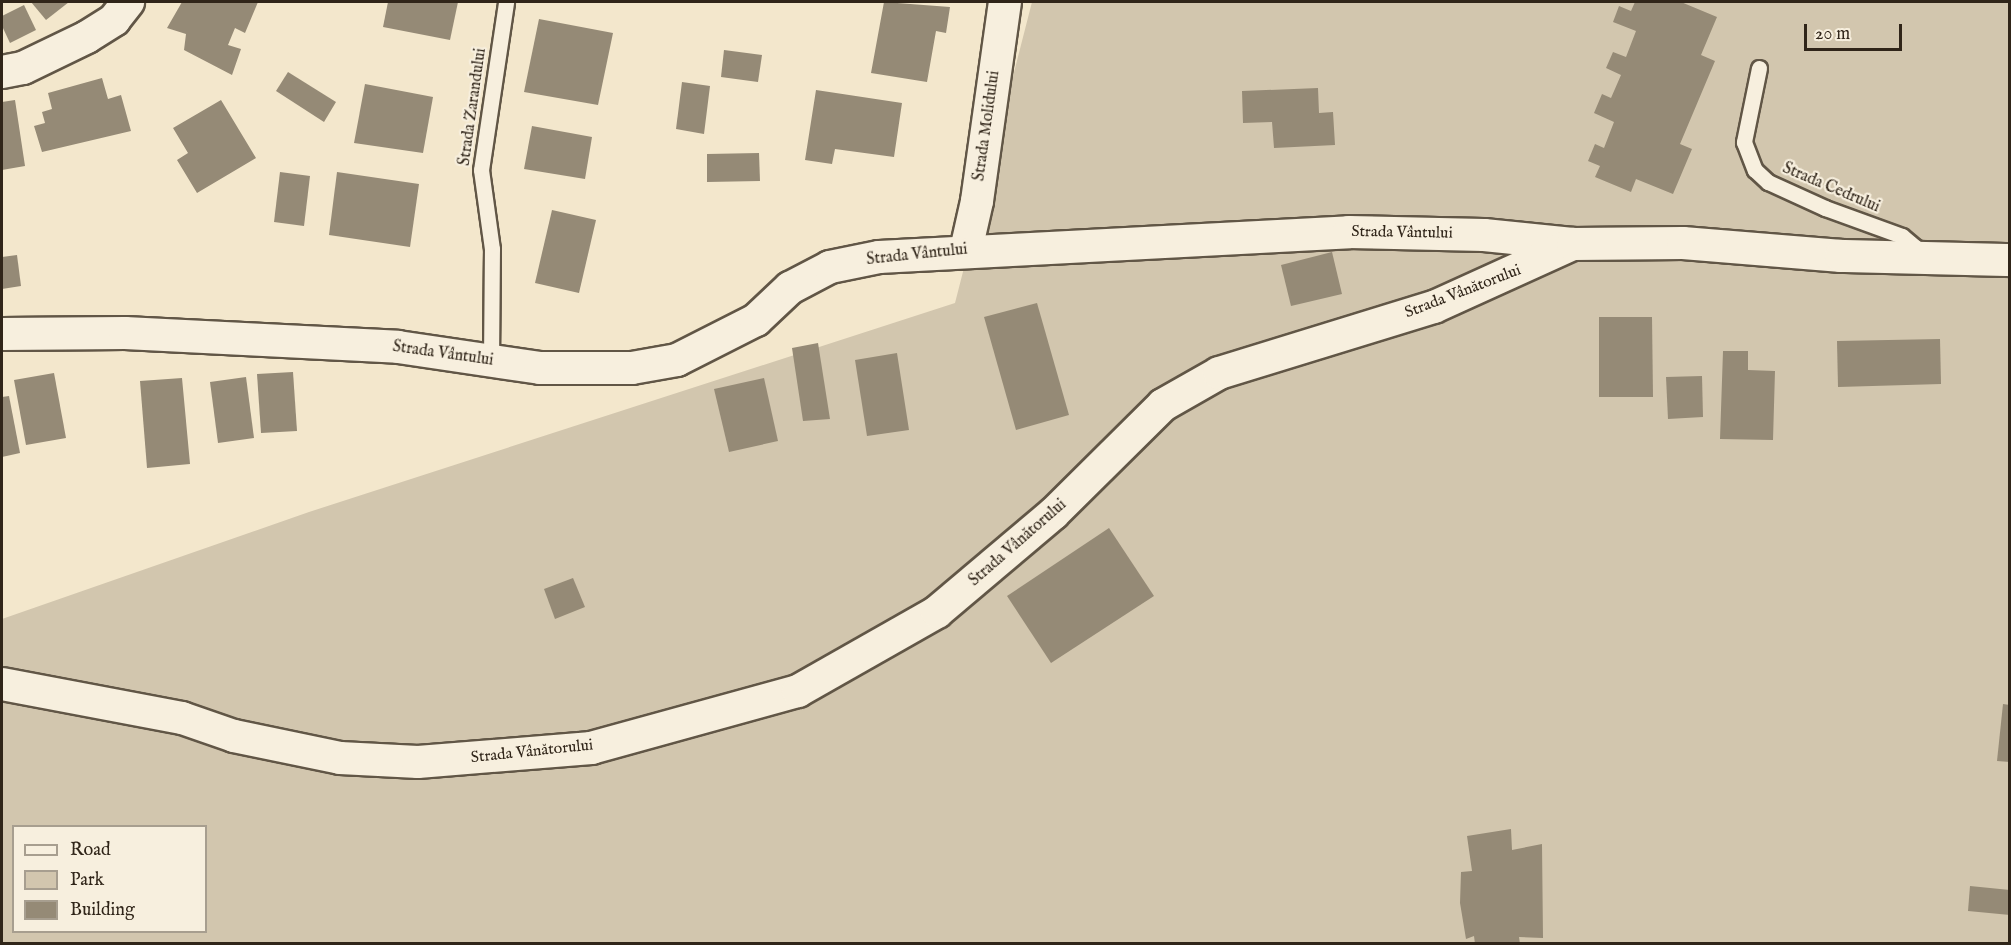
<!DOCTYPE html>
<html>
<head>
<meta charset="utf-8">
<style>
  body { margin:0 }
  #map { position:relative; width:2011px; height:945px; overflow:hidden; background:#f3e7cc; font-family:"IM FELL English",serif }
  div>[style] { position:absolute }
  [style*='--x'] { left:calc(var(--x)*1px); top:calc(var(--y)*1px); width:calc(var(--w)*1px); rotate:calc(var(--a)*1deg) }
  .green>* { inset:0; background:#d2c6ae }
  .building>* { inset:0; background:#958a76 }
  .roads { filter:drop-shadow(2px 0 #615646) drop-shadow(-2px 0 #615646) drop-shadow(0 2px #615646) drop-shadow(0 -2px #615646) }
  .service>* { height:15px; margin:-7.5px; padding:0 7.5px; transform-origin:7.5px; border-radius:7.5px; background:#f7efde }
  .minor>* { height:32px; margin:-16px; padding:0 16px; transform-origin:16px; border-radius:16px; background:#f7efde }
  span { translate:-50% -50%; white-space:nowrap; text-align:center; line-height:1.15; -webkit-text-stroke:4.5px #f7efde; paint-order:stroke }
  .street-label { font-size:16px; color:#302519 }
  .frame { position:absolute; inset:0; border:3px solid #302519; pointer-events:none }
  .legend { position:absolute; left:12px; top:825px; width:195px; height:108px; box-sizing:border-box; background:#f7efde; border:2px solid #a79e8f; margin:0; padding:8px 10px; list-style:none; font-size:18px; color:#302519 }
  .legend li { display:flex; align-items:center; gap:12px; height:30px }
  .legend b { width:30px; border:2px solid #a79e8f }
  .scale { position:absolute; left:1804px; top:24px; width:98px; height:27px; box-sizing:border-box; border:3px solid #302519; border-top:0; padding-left:8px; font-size:18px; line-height:21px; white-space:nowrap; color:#302519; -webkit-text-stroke:4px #f7efde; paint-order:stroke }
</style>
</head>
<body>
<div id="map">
  <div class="green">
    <div style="clip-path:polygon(evenodd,1032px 2px,2009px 2px,2009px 943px,2px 943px,2px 619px,309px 512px,955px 303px,1032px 2px,14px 826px,206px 826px,206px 932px,14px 932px,14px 826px)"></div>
  </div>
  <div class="building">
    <div style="clip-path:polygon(31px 2px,69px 2px,46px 20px)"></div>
    <div style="clip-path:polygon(182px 2px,258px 2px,245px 33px,235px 28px,228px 45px,241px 49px,232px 75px,184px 50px,186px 34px,167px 28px)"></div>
    <div style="clip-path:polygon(388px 2px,458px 2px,450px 40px,383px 27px)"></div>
    <div style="clip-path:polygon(884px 2px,950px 7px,946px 33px,936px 31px,927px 82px,871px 73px)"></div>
    <div style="clip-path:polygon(1635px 2px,1681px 2px,1717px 17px,1701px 55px,1715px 61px,1680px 144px,1692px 149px,1673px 194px,1636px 179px,1631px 192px,1595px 177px,1600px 166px,1588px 161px,1595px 144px,1604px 148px,1614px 122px,1594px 113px,1602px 94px,1611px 98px,1621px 75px,1606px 68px,1613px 52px,1626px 57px,1636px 31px,1613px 22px,1619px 6px,1631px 11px)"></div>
    <div style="clip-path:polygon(24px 5px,36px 30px,10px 43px,2px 26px,2px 16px)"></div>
    <div style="clip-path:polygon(539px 19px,613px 33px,598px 105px,524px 92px)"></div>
    <div style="clip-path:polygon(724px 50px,762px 55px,758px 82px,721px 77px)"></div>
    <div style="clip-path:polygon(288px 72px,336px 102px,324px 122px,276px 91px)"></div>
    <div style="clip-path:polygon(102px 78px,108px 99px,121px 95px,131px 131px,42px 152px,34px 126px,45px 123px,42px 112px,52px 109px,48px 93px)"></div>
    <div style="clip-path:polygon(682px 82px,710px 86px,704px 134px,676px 129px)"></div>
    <div style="clip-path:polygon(365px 84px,433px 97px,423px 153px,354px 143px)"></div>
    <div style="clip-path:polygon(1318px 88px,1319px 113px,1333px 112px,1335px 145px,1274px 148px,1272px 122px,1243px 123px,1242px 91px)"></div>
    <div style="clip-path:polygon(816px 90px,902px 103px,894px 157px,835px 149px,832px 164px,805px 160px)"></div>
    <div style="clip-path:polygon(15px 100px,25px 166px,2px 170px,2px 102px)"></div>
    <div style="clip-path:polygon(221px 100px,256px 158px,197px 193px,177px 160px,188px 153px,173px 128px)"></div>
    <div style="clip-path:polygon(532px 126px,592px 137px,585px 179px,524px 169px)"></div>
    <div style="clip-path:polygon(759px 153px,760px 181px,707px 182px,707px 154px)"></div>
    <div style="clip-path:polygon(280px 172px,310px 176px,304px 226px,274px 222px)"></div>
    <div style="clip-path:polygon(337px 172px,419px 184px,410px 247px,329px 235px)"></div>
    <div style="clip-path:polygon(552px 210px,596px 220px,579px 293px,535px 283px)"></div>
    <div style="clip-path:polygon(1332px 252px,1342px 294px,1291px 306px,1281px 265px)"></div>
    <div style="clip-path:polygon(17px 255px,21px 286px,2px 289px,2px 257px)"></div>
    <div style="clip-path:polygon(1037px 303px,1069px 415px,1016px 430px,984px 317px)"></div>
    <div style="clip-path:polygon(1599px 317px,1652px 317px,1653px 397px,1599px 397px)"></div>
    <div style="clip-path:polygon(1940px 339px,1941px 384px,1838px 387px,1837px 341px)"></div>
    <div style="clip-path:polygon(818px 343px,830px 419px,803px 421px,792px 348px)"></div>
    <div style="clip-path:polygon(1723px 351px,1748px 351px,1748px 370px,1775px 371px,1773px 440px,1720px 439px)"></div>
    <div style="clip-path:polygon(897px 353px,909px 430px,867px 436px,855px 360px)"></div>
    <div style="clip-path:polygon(293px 372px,297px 431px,261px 433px,257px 374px)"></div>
    <div style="clip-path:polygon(54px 373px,66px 438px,26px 445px,14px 380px)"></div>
    <div style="clip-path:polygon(1702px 376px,1703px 417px,1668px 419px,1666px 377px)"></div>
    <div style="clip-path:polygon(246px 377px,254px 438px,218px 443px,210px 382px)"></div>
    <div style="clip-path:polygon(182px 378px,190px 464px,147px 468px,140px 381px)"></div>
    <div style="clip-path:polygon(764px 378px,778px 441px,729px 452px,714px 389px)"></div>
    <div style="clip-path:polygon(9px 396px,20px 453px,2px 457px,2px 397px)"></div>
    <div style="clip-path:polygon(1109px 528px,1154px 596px,1051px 663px,1007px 596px)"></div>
    <div style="clip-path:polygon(573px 578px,585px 607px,555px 619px,544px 589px)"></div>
    <div style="clip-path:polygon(2003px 704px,2010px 705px,2010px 762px,1997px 761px)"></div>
    <div style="clip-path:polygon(1511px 829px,1512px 850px,1542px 844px,1543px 938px,1519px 937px,1520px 944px,1475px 944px,1474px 936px,1466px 939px,1460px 903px,1461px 872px,1472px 871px,1467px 836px)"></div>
    <div style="clip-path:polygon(1970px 886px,2010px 890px,2010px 915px,1968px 911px)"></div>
  </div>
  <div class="roads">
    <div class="service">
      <div style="--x:1759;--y:68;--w:76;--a:101.5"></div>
      <div style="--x:1744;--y:142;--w:30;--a:69"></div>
      <div style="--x:1755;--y:170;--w:18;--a:43"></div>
      <div style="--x:1768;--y:182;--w:63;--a:24.5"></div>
      <div style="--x:1825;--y:208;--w:82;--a:20"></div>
      <div style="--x:1902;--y:236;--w:17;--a:40"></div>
      <div style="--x:1915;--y:247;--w:11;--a:85"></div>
      <div style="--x:491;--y:361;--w:112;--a:-89.5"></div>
      <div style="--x:492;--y:249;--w:80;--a:-97.9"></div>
      <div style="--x:481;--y:170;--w:170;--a:-81.5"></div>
    </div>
    <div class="minor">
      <div style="--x:2;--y:72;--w:21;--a:-11"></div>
      <div style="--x:23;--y:68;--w:71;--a:-25.8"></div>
      <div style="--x:87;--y:37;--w:32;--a:-32"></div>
      <div style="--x:114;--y:20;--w:23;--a:-52"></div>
      <div style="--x:966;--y:250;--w:50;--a:-77.3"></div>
      <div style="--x:977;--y:201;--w:201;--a:-82"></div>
      <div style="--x:2;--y:334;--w:123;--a:-0.5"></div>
      <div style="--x:125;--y:333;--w:273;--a:2.9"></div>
      <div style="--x:398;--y:347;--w:144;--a:8.4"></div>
      <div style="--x:540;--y:368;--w:92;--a:0"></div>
      <div style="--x:632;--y:368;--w:46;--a:-10.1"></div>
      <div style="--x:677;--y:360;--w:89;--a:-26.9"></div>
      <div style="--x:756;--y:320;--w:47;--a:-43.3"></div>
      <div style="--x:790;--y:288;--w:45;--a:-27.7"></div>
      <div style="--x:830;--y:267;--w:50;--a:-11.5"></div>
      <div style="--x:879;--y:257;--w:471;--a:-3"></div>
      <div style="--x:1349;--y:232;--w:135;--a:1.3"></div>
      <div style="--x:1484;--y:235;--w:89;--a:5.8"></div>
      <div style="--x:2;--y:684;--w:183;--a:10.7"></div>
      <div style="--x:182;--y:718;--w:55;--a:19.1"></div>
      <div style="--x:234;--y:736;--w:108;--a:11.7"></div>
      <div style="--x:340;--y:758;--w:78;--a:2.9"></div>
      <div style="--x:418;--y:762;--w:174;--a:-4.6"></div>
      <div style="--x:591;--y:748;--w:215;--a:-15.4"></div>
      <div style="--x:798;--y:691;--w:160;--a:-29.6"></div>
      <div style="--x:937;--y:612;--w:152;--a:-40.2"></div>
      <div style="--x:1053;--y:514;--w:155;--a:-44.7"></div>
      <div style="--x:1163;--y:405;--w:64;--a:-29.7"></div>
      <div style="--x:1219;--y:373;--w:225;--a:-17.1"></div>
      <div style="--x:1434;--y:307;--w:153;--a:-24.4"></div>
      <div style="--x:1573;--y:244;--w:110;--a:-0.5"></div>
      <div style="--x:1683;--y:243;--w:159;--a:4.7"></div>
      <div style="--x:1841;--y:256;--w:169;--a:1.4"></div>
    </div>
  </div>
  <div class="street-label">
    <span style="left:473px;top:107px;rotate:-82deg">Strada Zarandului</span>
    <span style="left:987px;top:126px;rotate:-82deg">Strada Molidului</span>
    <span style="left:1831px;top:188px;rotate:23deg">Strada Cedrului</span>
    <span style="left:1402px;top:233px;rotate:1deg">Strada Vântului</span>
    <span style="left:917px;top:255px;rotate:-6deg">Strada Vântului</span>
    <span style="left:1463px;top:292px;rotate:-21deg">Strada Vânătorului</span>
    <span style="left:443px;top:354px;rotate:8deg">Strada Vântului</span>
    <span style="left:1018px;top:543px;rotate:-41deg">Strada Vânătorului</span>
    <span style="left:532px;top:752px;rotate:-6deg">Strada Vânătorului</span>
  </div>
  <div class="frame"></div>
  <ul class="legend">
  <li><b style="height:8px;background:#f7efde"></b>Road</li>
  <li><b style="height:16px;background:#d2c6ae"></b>Park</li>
  <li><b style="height:16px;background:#958a76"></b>Building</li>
  </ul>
  <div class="scale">20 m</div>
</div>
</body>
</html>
